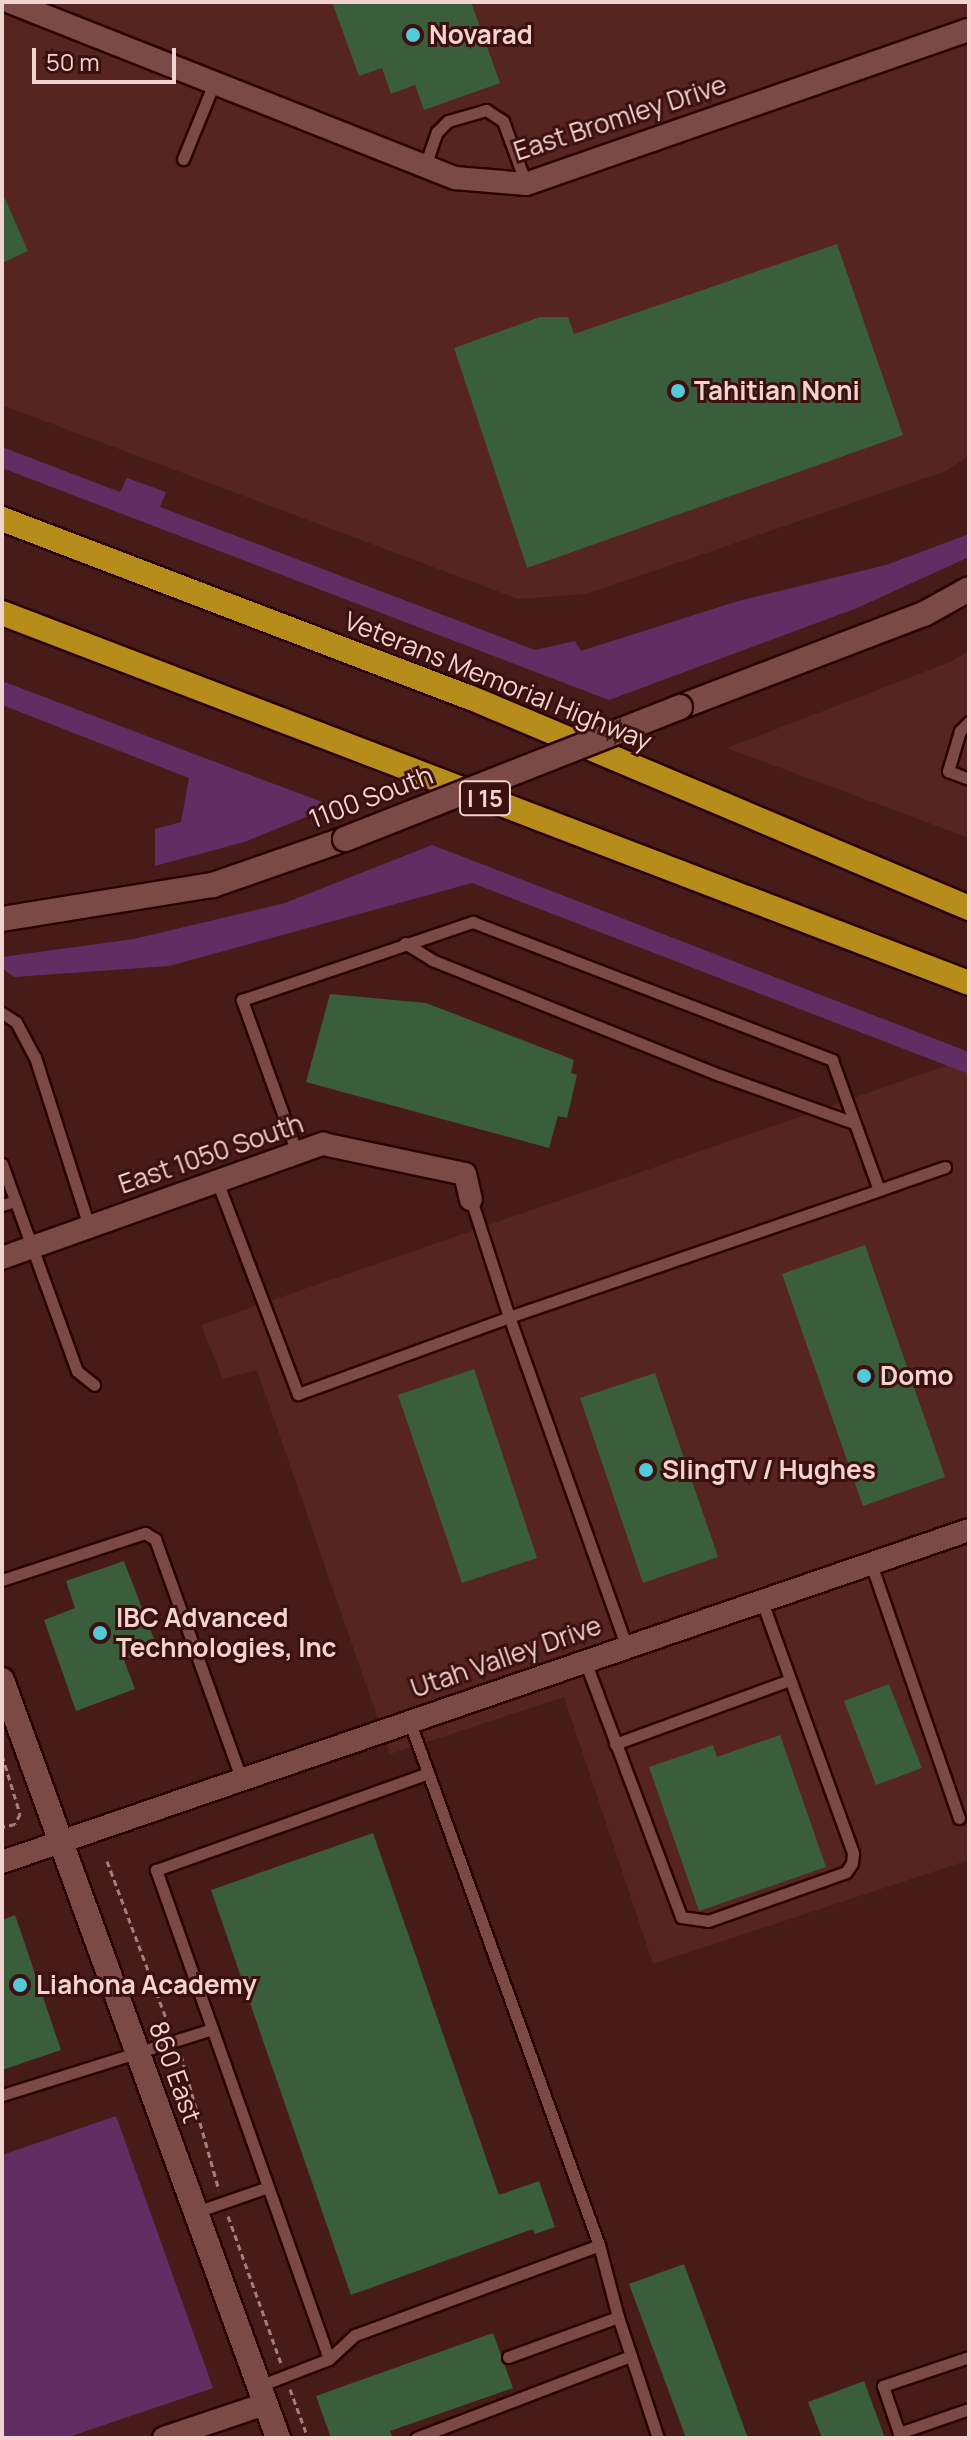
<!DOCTYPE html>
<html>
<head>
<meta charset="utf-8">
<style>
  body { margin:0 }
  #map { position:relative; width:971px; height:2440px; overflow:hidden; background:#461b18; font-family:Manrope,sans-serif }
  div>[style] { position:absolute }
  [style*='--x'] { left:calc(var(--x)*1px); top:calc(var(--y)*1px); width:calc(var(--w)*1px); rotate:calc(var(--a)*1deg) }
  .built>* { inset:0; background:#562421 }
  .green>* { inset:0; background:#612e64 }
  .building>* { inset:0; background:#3a5e3c }
  .path>* { height:3px; margin-top:-1.5px; transform-origin:0; background:repeating-linear-gradient(90deg,#a4807c 0 6px,transparent 0 10px) }
  .roads { filter:drop-shadow(2px 0 #2a0203) drop-shadow(-2px 0 #2a0203) drop-shadow(0 2px #2a0203) drop-shadow(0 -2px #2a0203) }
  .service>* { height:11px; margin:-5.5px; padding:0 5.5px; transform-origin:5.5px; border-radius:5.5px; background:#7c4a46 }
  .minor>* { height:22px; margin:-11px; padding:0 11px; transform-origin:11px; border-radius:11px; background:#7c4a46 }
  .tertiary>* { height:24px; margin:-12px; padding:0 12px; transform-origin:12px; border-radius:12px; background:#7c4a46 }
  .motorway>* { height:24px; margin:-12px; padding:0 12px; transform-origin:12px; border-radius:12px; background:#b68c1b }
  .bridges { filter:drop-shadow(2px 0 #2a0203) drop-shadow(-2px 0 #2a0203) drop-shadow(0 2px #2a0203) drop-shadow(0 -2px #2a0203) }
  .tertiary-bridge>* { height:24px; margin:-12px; padding:0 12px; transform-origin:12px; border-radius:12px; background:#7c4a46 }
  .dots>* { width:22px; height:22px; translate:-50% -50%; box-sizing:border-box; border:4px solid #3b100f; border-radius:50% }
  span { translate:-50% -50%; white-space:nowrap; text-align:center; line-height:1.15; -webkit-text-stroke:6px #3b100f; paint-order:stroke }
  .shield-label span { padding:2px 6px; background:#3b100f; border:2px solid; border-radius:6px; -webkit-text-stroke-width:0 }
  .shield-label { font-size:24px; color:#f1d3cf; font-weight:700 }
  .poi-label { font-size:26px; color:#f1d3cf; font-weight:700 }
  .left { translate:0 -50%; text-align:left }
  .street-label { font-size:26px; color:#f1d3cf }
  .frame { position:absolute; inset:0; border:4px solid #f1d3cf; pointer-events:none }
  .scale { position:absolute; left:32px; top:48px; width:144px; height:36px; box-sizing:border-box; border:4px solid #f1d3cf; border-top:0; padding-left:10px; font-size:24px; line-height:28px; white-space:nowrap; color:#f1d3cf; -webkit-text-stroke:6px #3b100f; paint-order:stroke }
</style>
</head>
<body>
<div id="map">
  <div class="built">
    <div style="clip-path:polygon(2px 2px,969px 2px,969px 456px,946px 471px,586px 594px,518px 599px,2px 405px)"></div>
    <div style="clip-path:polygon(969px 651px,969px 838px,727px 748px,950px 662px)"></div>
    <div style="clip-path:polygon(954px 1063px,969px 1069px,969px 1860px,653px 1964px,564px 1697px,390px 1754px,257px 1370px,223px 1379px,201px 1325px)"></div>
  </div>
  <div class="green">
    <div style="clip-path:polygon(2px 447px,120px 492px,127px 478px,166px 492px,160px 507px,535px 650px,575px 641px,581px 651px,738px 601px,886px 565px,969px 534px,969px 557px,857px 608px,609px 700px,2px 468px)"></div>
    <div style="clip-path:polygon(2px 681px,186px 751px,333px 806px,244px 842px,155px 866px,155px 829px,181px 822px,189px 778px,2px 705px)"></div>
    <div style="clip-path:polygon(432px 845px,969px 1052px,969px 1074px,472px 883px,169px 966px,14px 977px,2px 968px,2px 957px,134px 939px,285px 903px)"></div>
    <div style="clip-path:polygon(116px 2116px,213px 2388px,66px 2438px,2px 2438px,2px 2155px)"></div>
  </div>
  <div class="building">
    <div style="clip-path:polygon(332px 2px,471px 2px,500px 83px,424px 110px,415px 85px,391px 94px,382px 68px,359px 76px)"></div>
    <div style="clip-path:polygon(2px 192px,28px 251px,2px 263px)"></div>
    <div style="clip-path:polygon(837px 244px,903px 435px,527px 568px,454px 348px,540px 317px,568px 317px,574px 334px)"></div>
    <div style="clip-path:polygon(330px 994px,426px 1003px,574px 1060px,571px 1073px,577px 1075px,567px 1118px,558px 1116px,549px 1148px,306px 1082px)"></div>
    <div style="clip-path:polygon(865px 1245px,945px 1477px,863px 1506px,782px 1274px)"></div>
    <div style="clip-path:polygon(474px 1369px,537px 1558px,462px 1583px,398px 1395px)"></div>
    <div style="clip-path:polygon(655px 1373px,718px 1557px,643px 1583px,580px 1398px)"></div>
    <div style="clip-path:polygon(124px 1561px,157px 1647px,124px 1660px,135px 1689px,76px 1711px,44px 1620px,75px 1608px,66px 1581px)"></div>
    <div style="clip-path:polygon(889px 1684px,922px 1768px,876px 1785px,844px 1701px)"></div>
    <div style="clip-path:polygon(780px 1735px,826px 1867px,699px 1911px,649px 1767px,713px 1745px,717px 1757px)"></div>
    <div style="clip-path:polygon(373px 1833px,499px 2195px,539px 2181px,555px 2227px,535px 2234px,533px 2229px,351px 2295px,211px 1890px)"></div>
    <div style="clip-path:polygon(15px 1915px,61px 2050px,2px 2070px,2px 1920px)"></div>
    <div style="clip-path:polygon(684px 2264px,708px 2329px,748px 2438px,686px 2438px,629px 2284px)"></div>
    <div style="clip-path:polygon(493px 2333px,513px 2388px,390px 2431px,393px 2438px,331px 2438px,316px 2396px)"></div>
    <div style="clip-path:polygon(864px 2381px,885px 2438px,822px 2438px,808px 2402px)"></div>
  </div>
  <div class="path">
    <div style="--x:2;--y:1755;--w:62;--a:73"></div>
    <div style="--x:20;--y:1814;--w:11;--a:117"></div>
    <div style="--x:15;--y:1824;--w:13;--a:167"></div>
    <div style="--x:107;--y:1861;--w:176;--a:69.4"></div>
    <div style="--x:181;--y:2055;--w:140;--a:74.3"></div>
    <div style="--x:228;--y:2216;--w:156;--a:70.2"></div>
    <div style="--x:290;--y:2389;--w:52;--a:69.8"></div>
  </div>
  <div class="roads">
    <div class="service">
      <div style="--x:183;--y:159;--w:82;--a:-67.8"></div>
      <div style="--x:425;--y:166;--w:36;--a:-71"></div>
      <div style="--x:437;--y:132;--w:16;--a:-45"></div>
      <div style="--x:448;--y:121;--w:40;--a:-16"></div>
      <div style="--x:486;--y:110;--w:20;--a:33"></div>
      <div style="--x:503;--y:121;--w:67;--a:69.9"></div>
      <div style="--x:969;--y:722;--w:13;--a:135"></div>
      <div style="--x:960;--y:731;--w:42;--a:106.7"></div>
      <div style="--x:948;--y:771;--w:22;--a:21"></div>
      <div style="--x:405;--y:943;--w:32;--a:32"></div>
      <div style="--x:432;--y:960;--w:310;--a:21.8"></div>
      <div style="--x:720;--y:1075;--w:142;--a:19.7"></div>
      <div style="--x:2;--y:1013;--w:17;--a:33"></div>
      <div style="--x:16;--y:1022;--w:40;--a:62"></div>
      <div style="--x:35;--y:1057;--w:177;--a:72.3"></div>
      <div style="--x:297;--y:1153;--w:163;--a:-109.8"></div>
      <div style="--x:242;--y:1000;--w:244;--a:-18.7"></div>
      <div style="--x:473;--y:922;--w:385;--a:21"></div>
      <div style="--x:832;--y:1060;--w:138;--a:70.1"></div>
      <div style="--x:879;--y:1190;--w:70;--a:-19.2"></div>
      <div style="--x:2;--y:1164;--w:220;--a:70.1"></div>
      <div style="--x:77;--y:1371;--w:22;--a:39"></div>
      <div style="--x:217;--y:1181;--w:228;--a:69.2"></div>
      <div style="--x:298;--y:1394;--w:225;--a:-20"></div>
      <div style="--x:509;--y:1317;--w:124;--a:-107.9"></div>
      <div style="--x:2;--y:1205;--w:14;--a:-17"></div>
      <div style="--x:870;--y:1561;--w:272;--a:70.9"></div>
      <div style="--x:2;--y:1580;--w:151;--a:-18.2"></div>
      <div style="--x:145;--y:1533;--w:12;--a:31"></div>
      <div style="--x:155;--y:1539;--w:254;--a:70.2"></div>
      <div style="--x:626;--y:1645;--w:348;--a:-109.6"></div>
      <div style="--x:509;--y:1317;--w:391;--a:-18.9"></div>
      <div style="--x:585;--y:1661;--w:273;--a:69.4"></div>
      <div style="--x:681;--y:1917;--w:27;--a:8"></div>
      <div style="--x:708;--y:1921;--w:146;--a:-19.5"></div>
      <div style="--x:846;--y:1872;--w:11;--a:-56"></div>
      <div style="--x:852;--y:1863;--w:10;--a:-84"></div>
      <div style="--x:853;--y:1853;--w:270;--a:-109.9"></div>
      <div style="--x:615;--y:1744;--w:186;--a:-20.1"></div>
      <div style="--x:2;--y:2095;--w:220;--a:-17.4"></div>
      <div style="--x:196;--y:2212;--w:76;--a:-19.1"></div>
      <div style="--x:599;--y:2245;--w:74;--a:75.2"></div>
      <div style="--x:631;--y:2356;--w:86;--a:71.8"></div>
      <div style="--x:969;--y:2357;--w:91;--a:161.4"></div>
      <div style="--x:883;--y:2386;--w:50;--a:71.2"></div>
      <div style="--x:899;--y:2433;--w:74;--a:-18.9"></div>
      <div style="--x:329;--y:2359;--w:519;--a:-109.48"></div>
      <div style="--x:156;--y:1870;--w:289;--a:-19.6"></div>
      <div style="--x:259;--y:2386;--w:75;--a:-21.1"></div>
      <div style="--x:329;--y:2359;--w:35;--a:-43"></div>
      <div style="--x:355;--y:2335;--w:260;--a:-20.2"></div>
      <div style="--x:599;--y:2245;--w:558;--a:-109.9"></div>
      <div style="--x:416;--y:2438;--w:230;--a:-20.9"></div>
      <div style="--x:631;--y:2356;--w:41;--a:-108.4"></div>
      <div style="--x:618;--y:2317;--w:117;--a:160"></div>
    </div>
    <div class="minor">
      <div style="--x:10;--y:2;--w:479;--a:21.6"></div>
      <div style="--x:455;--y:178;--w:71;--a:4.8"></div>
      <div style="--x:526;--y:184;--w:469;--a:-19.2"></div>
      <div style="--x:2;--y:1258;--w:341;--a:-19.6"></div>
      <div style="--x:323;--y:1144;--w:145;--a:11.9"></div>
      <div style="--x:465;--y:1174;--w:26;--a:77"></div>
      <div style="--x:2;--y:1862;--w:1022;--a:-18.95"></div>
      <div style="--x:164;--y:2438;--w:107;--a:-18.6"></div>
    </div>
    <div class="tertiary">
      <div style="--x:680;--y:707;--w:261;--a:-20.9"></div>
      <div style="--x:924;--y:614;--w:51;--a:-29.1"></div>
      <div style="--x:2;--y:919;--w:214;--a:-9.2"></div>
      <div style="--x:213;--y:885;--w:140;--a:-19.2"></div>
      <div style="--x:2;--y:1680;--w:807;--a:69.99"></div>
    </div>
    <div class="motorway">
      <div style="--x:2;--y:519;--w:500;--a:20.9"></div>
      <div style="--x:469;--y:697;--w:543;--a:22.88"></div>
      <div style="--x:2;--y:613;--w:1035;--a:20.94"></div>
    </div>
  </div>
  <div class="bridges">
    <div class="tertiary-bridge">
      <div style="--x:345;--y:839;--w:360;--a:-21.5"></div>
    </div>
  </div>
  <div class="dots">
    <div style="left:413px;top:35px;background:#52cbd9"></div>
    <div style="left:678px;top:391px;background:#52cbd9"></div>
    <div style="left:864px;top:1376px;background:#52cbd9"></div>
    <div style="left:646px;top:1470px;background:#52cbd9"></div>
    <div style="left:100px;top:1633px;background:#52cbd9"></div>
    <div style="left:20px;top:1985px;background:#52cbd9"></div>
  </div>
  <div class="shield-label">
    <span style="left:485px;top:798px">I 15</span>
  </div>
  <div class="poi-label">
    <span class="left" style="left:429px;top:35px">Novarad</span>
    <span class="left" style="left:694px;top:391px">Tahitian Noni</span>
    <span class="left" style="left:880px;top:1376px">Domo</span>
    <span class="left" style="left:662px;top:1470px">SlingTV / Hughes</span>
    <span class="left" style="left:116px;top:1633px">IBC Advanced<br>Technologies, Inc</span>
    <span class="left" style="left:36px;top:1985px">Liahona Academy</span>
  </div>
  <div class="street-label">
    <span style="left:620px;top:118px;rotate:-18deg">East Bromley Drive</span>
    <span style="left:498px;top:681px;rotate:22deg">Veterans Memorial Highway</span>
    <span style="left:371px;top:797px;rotate:-21deg">1100 South</span>
    <span style="left:211px;top:1154px;rotate:-19deg">East 1050 South</span>
    <span style="left:506px;top:1657px;rotate:-19deg">Utah Valley Drive</span>
    <span style="left:175px;top:2072px;rotate:70deg">860 East</span>
  </div>
  <div class="frame"></div>
  <div class="scale">50 m</div>
</div>
</body>
</html>
